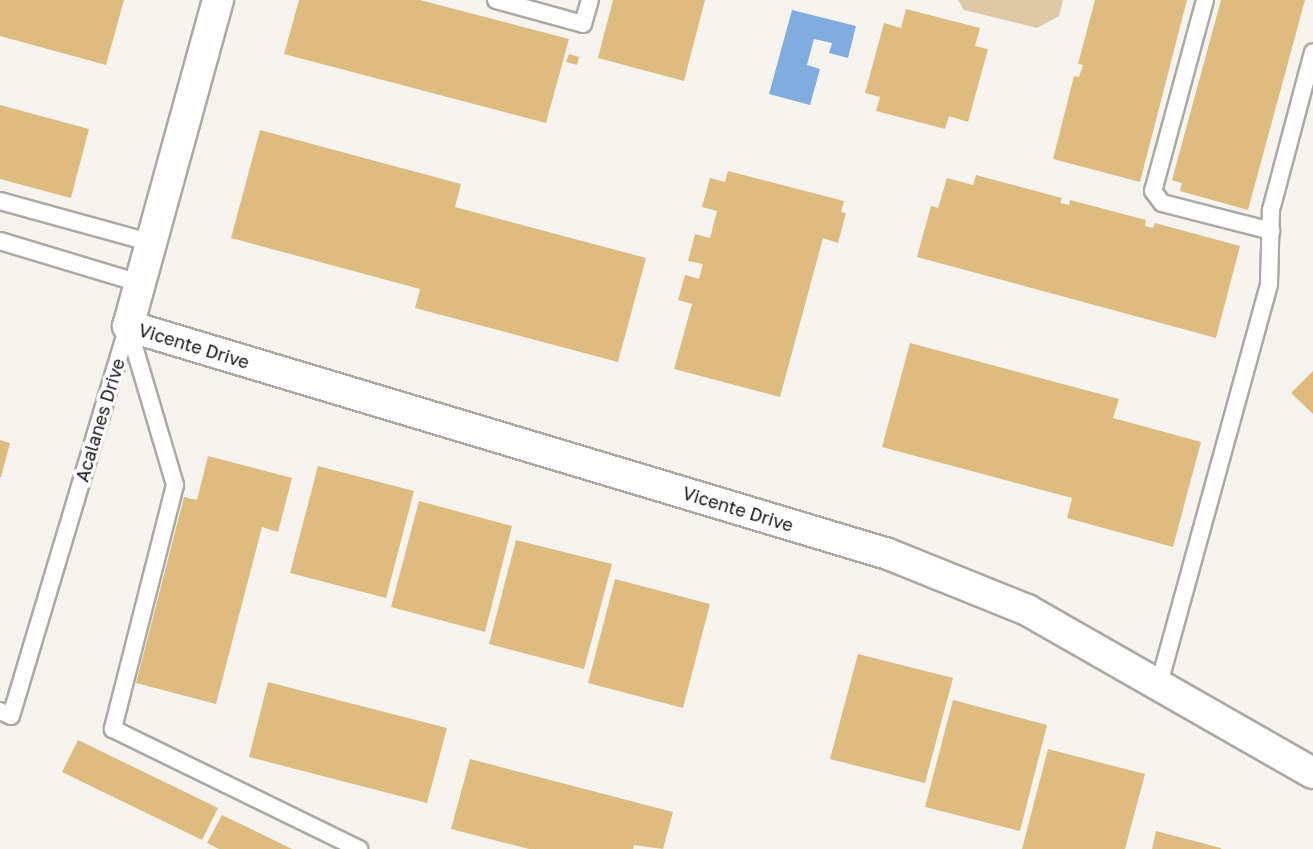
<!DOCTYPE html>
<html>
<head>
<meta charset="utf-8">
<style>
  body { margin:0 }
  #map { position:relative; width:1313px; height:849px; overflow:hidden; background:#f7f4ef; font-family:"Golos Text",sans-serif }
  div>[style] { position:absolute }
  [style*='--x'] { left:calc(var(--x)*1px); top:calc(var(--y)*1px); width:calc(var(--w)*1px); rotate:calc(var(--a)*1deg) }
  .green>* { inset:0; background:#ddc9a6 }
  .water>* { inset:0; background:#81adde }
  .building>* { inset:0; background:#debc80 }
  .roads { filter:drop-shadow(2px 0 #aca9a4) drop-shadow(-2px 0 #aca9a4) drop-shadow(0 2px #aca9a4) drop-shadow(0 -2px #aca9a4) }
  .service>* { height:16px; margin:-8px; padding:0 8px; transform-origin:8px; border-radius:8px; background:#fff }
  .minor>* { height:30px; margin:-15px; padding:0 15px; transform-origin:15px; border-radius:15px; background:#fff }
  span { translate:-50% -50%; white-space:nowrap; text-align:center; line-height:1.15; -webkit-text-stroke:7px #fff; paint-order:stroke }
  .street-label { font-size:18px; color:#161514 }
</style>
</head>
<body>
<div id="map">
  <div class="green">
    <div style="clip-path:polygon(958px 0,1063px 0,1059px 16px,1037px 28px,964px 10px)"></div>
  </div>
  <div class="water">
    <div style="clip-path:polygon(792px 10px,856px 26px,848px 58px,829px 53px,832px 43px,814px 39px,807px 65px,820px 69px,810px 105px,769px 94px)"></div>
  </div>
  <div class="building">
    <div style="clip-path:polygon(0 0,124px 0,106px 65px,0 36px)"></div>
    <div style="clip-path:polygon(299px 0,420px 0,569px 39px,546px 123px,284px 54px)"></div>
    <div style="clip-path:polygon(613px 0,705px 0,684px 81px,598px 58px)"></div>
    <div style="clip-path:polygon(1095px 0,1187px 0,1140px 182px,1053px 159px,1074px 76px,1079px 77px,1083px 65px,1078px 64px)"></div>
    <div style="clip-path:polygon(1221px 0,1305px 0,1248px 210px,1180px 191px,1182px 183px,1172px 180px)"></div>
    <div style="clip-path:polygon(906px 9px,980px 28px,975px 46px,988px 49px,968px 122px,949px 116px,945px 129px,876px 111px,880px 97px,865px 93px,884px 23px,901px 28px)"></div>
    <div style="clip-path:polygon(569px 54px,579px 57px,577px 65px,566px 62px)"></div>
    <div style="clip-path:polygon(0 105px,89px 129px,71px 198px,0 179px)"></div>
    <div style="clip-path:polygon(260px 130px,461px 184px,455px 207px,646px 258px,618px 362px,415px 308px,420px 289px,231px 238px)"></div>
    <div style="clip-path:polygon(728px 171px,844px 201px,841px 212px,846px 213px,838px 243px,823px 238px,780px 397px,674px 369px,692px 304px,678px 300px,685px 275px,699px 279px,703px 264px,688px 261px,695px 234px,710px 238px,717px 211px,702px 207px,710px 178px,725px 182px)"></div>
    <div style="clip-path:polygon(976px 175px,1062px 198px,1060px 203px,1069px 205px,1070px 200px,1146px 220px,1145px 226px,1153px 228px,1155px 223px,1240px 246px,1216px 338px,917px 257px,931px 206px,938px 208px,947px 178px,973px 185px)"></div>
    <div style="clip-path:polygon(910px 343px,1119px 399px,1113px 418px,1201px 442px,1173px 547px,1067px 518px,1072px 498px,882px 447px)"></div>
    <div style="clip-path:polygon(1313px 371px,1313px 414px,1291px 393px)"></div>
    <div style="clip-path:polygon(0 440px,10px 443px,1px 477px,0 477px)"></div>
    <div style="clip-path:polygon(208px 456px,292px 478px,278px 532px,262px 527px,216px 704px,136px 683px,184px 497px,197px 500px)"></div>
    <div style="clip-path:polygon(318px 466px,414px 491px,386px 598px,290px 573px)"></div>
    <div style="clip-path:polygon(419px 501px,512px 526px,485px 632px,391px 607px)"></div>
    <div style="clip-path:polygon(516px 540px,612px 564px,584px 669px,489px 644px)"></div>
    <div style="clip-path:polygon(615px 579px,710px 604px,683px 708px,588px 683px)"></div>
    <div style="clip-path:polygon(858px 654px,953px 678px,925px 783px,830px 759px)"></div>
    <div style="clip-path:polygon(268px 682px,447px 728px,427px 803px,249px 757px)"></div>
    <div style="clip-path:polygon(953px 700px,1047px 725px,1020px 831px,925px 807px)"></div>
    <div style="clip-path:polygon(78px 740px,218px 808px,202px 840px,62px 772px)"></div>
    <div style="clip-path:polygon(1048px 749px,1145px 774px,1125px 849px,1022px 849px)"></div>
    <div style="clip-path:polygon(470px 759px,673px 812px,663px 849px,634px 845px,633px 849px,529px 849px,451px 829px)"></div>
    <div style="clip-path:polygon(222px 815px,292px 849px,219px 849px,207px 843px)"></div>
    <div style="clip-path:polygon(1156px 831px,1221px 848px,1221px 849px,1152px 849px)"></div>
  </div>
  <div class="roads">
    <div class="service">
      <div style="--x:496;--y:0;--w:90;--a:15.4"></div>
      <div style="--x:583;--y:24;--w:25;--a:-74"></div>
      <div style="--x:1205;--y:0;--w:198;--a:105.2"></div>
      <div style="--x:1153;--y:191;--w:15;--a:53"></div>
      <div style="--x:1162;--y:203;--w:113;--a:14.4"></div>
      <div style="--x:0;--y:201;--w:159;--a:15.4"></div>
      <div style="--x:0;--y:241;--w:148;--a:16.8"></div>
      <div style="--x:128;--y:326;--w:166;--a:73.5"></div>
      <div style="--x:175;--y:485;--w:252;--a:104.3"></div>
      <div style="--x:113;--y:729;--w:274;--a:26"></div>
      <div style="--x:1159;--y:684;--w:415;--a:-74.6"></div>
      <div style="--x:1269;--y:284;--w:74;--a:-88.5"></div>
      <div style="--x:1271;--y:210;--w:163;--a:-75.1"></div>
      <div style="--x:0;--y:711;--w:12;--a:24"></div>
      <div style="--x:11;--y:716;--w:407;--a:-73.3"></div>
    </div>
    <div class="minor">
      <div style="--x:218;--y:0;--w:338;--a:105.4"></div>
      <div style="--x:128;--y:326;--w:793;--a:16.7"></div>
      <div style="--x:888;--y:554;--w:150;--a:21.9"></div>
      <div style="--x:1027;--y:610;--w:329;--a:29.7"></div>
    </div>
  </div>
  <div class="street-label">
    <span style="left:194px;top:346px;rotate:17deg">Vicente Drive</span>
    <span style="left:100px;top:420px;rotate:-73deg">Acalanes Drive</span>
    <span style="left:738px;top:509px;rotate:17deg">Vicente Drive</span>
  </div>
</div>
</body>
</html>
